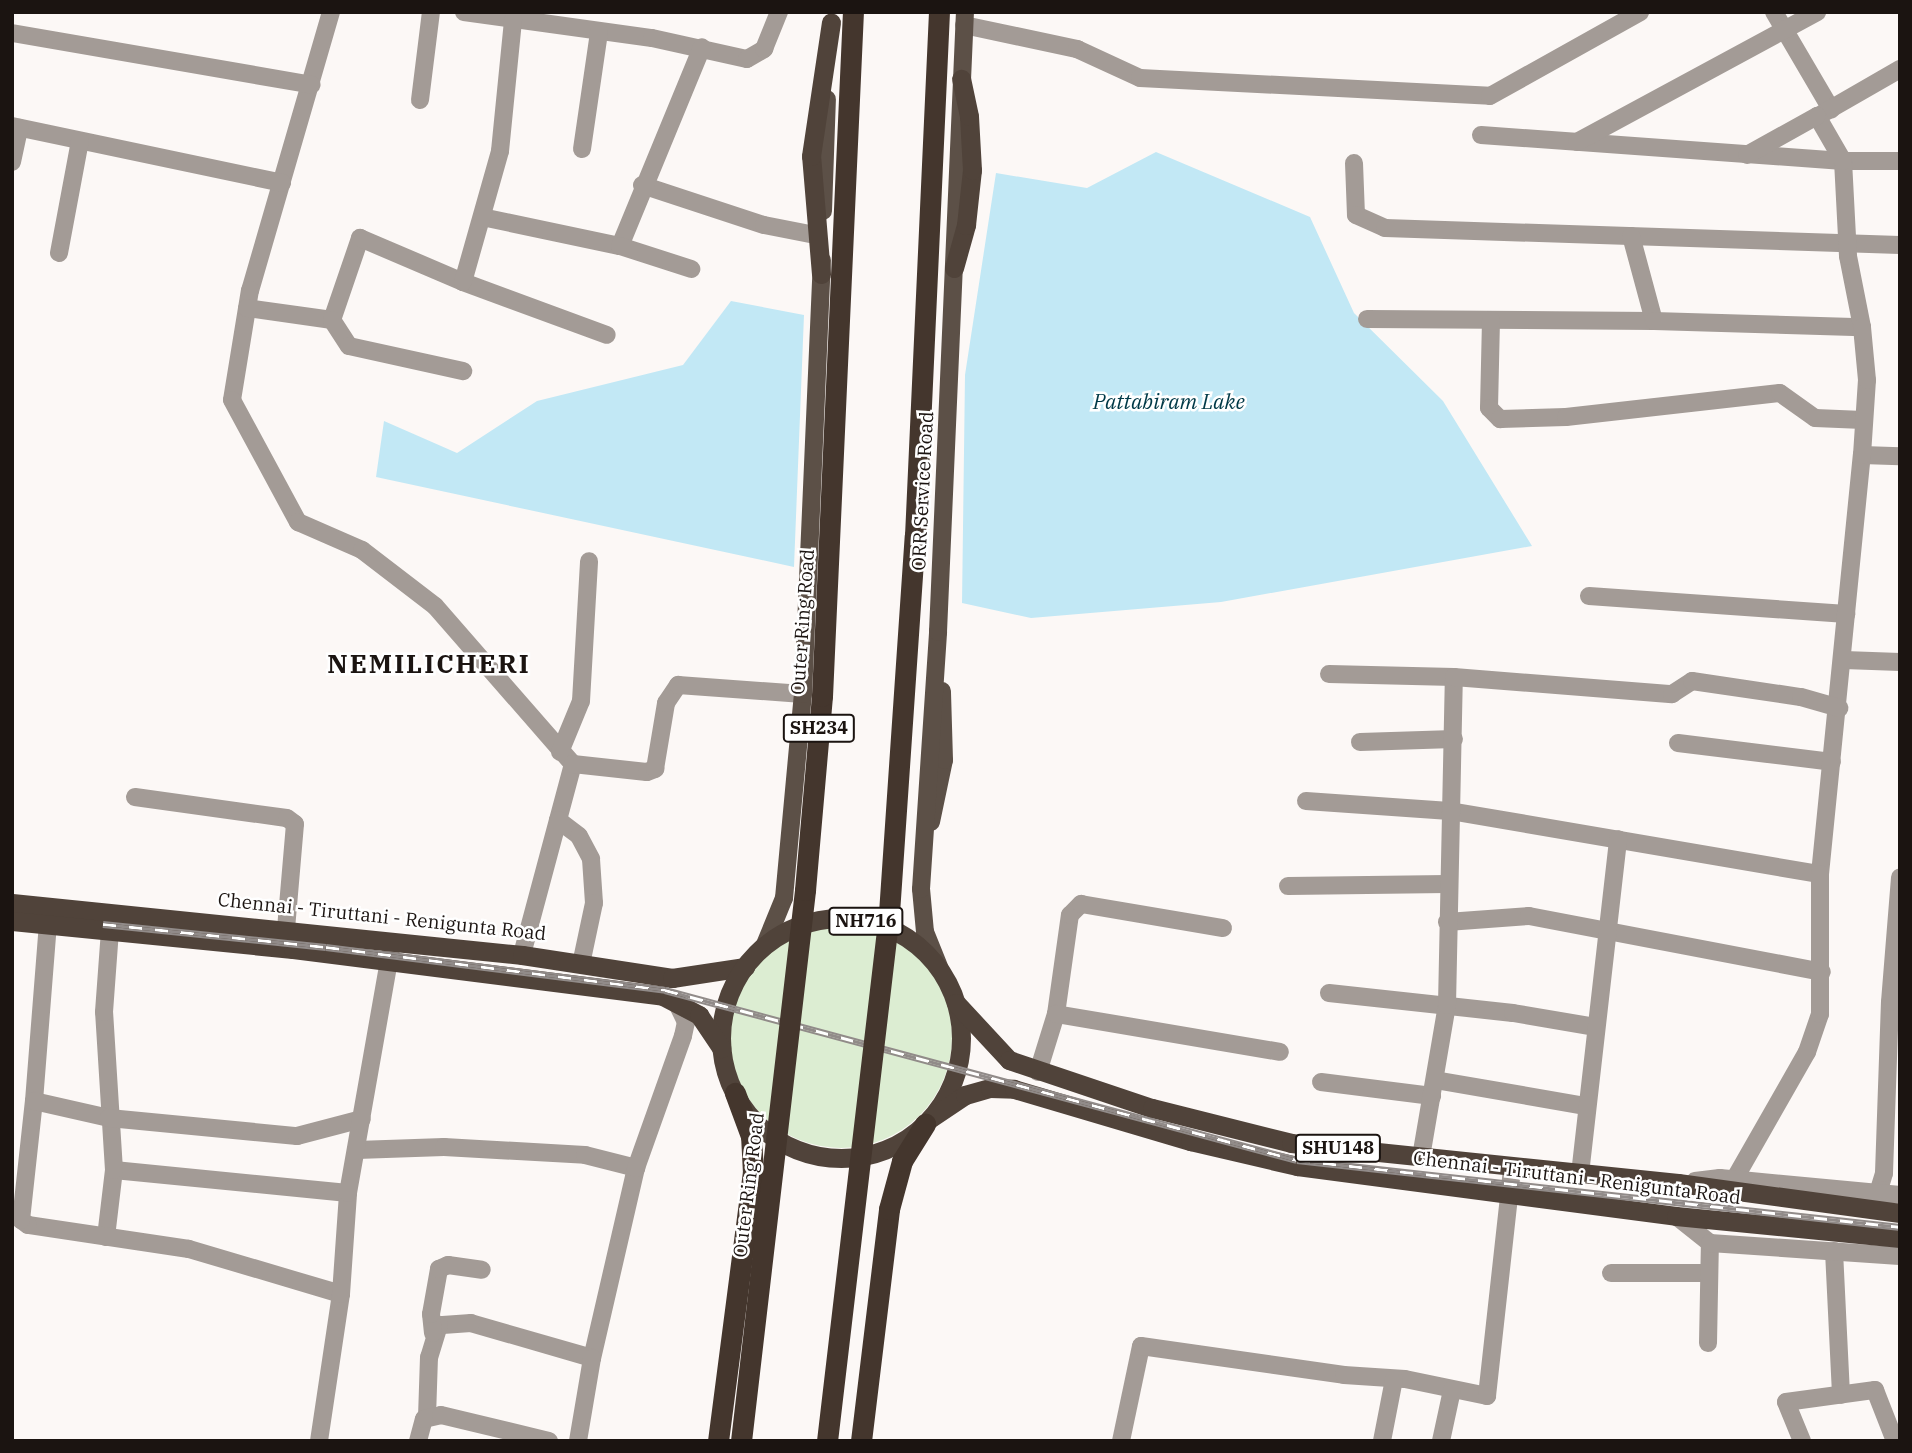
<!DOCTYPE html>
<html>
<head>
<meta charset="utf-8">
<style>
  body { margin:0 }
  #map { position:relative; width:1912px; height:1453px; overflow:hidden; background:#fcf8f6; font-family:"IBM Plex Serif",serif }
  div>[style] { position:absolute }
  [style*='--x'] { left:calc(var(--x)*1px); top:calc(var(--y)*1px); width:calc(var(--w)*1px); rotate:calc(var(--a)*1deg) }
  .green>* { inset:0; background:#dcedd2 }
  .round { border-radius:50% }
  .water>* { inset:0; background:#c2e8f5 }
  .minor>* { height:18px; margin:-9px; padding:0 9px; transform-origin:9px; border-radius:9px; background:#a39b96 }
  .tertiary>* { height:18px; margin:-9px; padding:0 9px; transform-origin:9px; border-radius:9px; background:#a39b96 }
  .primary>* { height:18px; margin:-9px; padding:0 9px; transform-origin:9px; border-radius:9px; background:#5c5047 }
  .trunk>* { height:19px; margin:-9.5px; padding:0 9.5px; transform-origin:9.5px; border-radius:9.5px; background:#50433a }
  .trunk>.ring { margin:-9.5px; padding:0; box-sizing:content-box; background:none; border:19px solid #50433a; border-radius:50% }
  .motorway>* { height:21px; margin:-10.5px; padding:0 10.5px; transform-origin:10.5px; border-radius:10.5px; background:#44362d }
  .rail>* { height:7px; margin-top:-3.5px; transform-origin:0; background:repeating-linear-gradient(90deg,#fff 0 13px,#918b89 0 26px); box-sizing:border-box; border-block:2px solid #918b89 }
  .motorway-bridge>* { height:21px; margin:-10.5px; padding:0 10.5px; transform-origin:10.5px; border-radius:10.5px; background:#44362d }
  span { translate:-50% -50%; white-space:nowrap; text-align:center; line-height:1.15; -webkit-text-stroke:5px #fff; paint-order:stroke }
  .shield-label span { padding:2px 5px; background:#fff; border:2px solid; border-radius:5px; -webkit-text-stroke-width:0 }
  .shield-label { font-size:18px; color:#1b1411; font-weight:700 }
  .street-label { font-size:19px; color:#1b1411 }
  .water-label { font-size:21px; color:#003947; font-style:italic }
  .district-label { font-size:26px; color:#1b1411; font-weight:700; letter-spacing:2px }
  .frame { position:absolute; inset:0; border:14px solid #1b1411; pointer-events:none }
</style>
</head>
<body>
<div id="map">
  <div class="green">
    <div class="round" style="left:730px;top:926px;width:222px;height:222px"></div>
  </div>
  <div class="water">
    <div style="clip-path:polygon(1156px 152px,1310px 217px,1354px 313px,1443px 401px,1532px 546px,1221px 602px,1031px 618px,962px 603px,965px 375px,996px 173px,1087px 188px)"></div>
    <div style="clip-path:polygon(731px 301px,804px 315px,794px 567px,376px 477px,384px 421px,457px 453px,537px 401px,683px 365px)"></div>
  </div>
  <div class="minor">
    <div style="--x:331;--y:12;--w:290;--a:106.2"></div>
    <div style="--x:250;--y:290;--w:111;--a:99.3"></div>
    <div style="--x:232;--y:400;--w:139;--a:61.6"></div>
    <div style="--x:298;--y:522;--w:70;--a:23.6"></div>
    <div style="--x:362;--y:550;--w:92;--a:37.5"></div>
    <div style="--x:435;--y:606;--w:210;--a:48.9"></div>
    <div style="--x:573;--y:764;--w:198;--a:105"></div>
    <div style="--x:464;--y:12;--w:190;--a:7.9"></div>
    <div style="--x:652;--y:38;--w:97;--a:12.5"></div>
    <div style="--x:747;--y:59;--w:20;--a:-30"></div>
    <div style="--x:764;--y:49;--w:40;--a:-68"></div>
    <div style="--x:1774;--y:12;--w:113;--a:59.6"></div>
    <div style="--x:964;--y:25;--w:116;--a:12"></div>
    <div style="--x:1077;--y:49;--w:69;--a:24.7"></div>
    <div style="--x:1140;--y:78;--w:350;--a:2.9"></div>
    <div style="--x:1490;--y:96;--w:172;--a:-29.2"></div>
    <div style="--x:12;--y:33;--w:304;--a:9.8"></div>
    <div style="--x:420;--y:100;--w:89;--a:-82.9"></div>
    <div style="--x:1820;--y:115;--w:92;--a:-29.9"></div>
    <div style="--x:12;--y:126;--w:276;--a:11.9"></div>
    <div style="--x:1481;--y:135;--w:363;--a:4.1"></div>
    <div style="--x:1843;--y:161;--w:57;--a:0"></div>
    <div style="--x:1577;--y:142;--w:273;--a:-28.4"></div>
    <div style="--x:582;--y:149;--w:118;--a:-81.7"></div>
    <div style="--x:12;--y:162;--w:35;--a:-78"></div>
    <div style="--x:1354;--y:163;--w:52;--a:87.8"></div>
    <div style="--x:1356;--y:215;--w:32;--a:24"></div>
    <div style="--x:1385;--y:228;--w:515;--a:1.89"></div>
    <div style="--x:642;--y:185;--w:128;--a:18.2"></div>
    <div style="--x:764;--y:225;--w:52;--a:11.1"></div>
    <div style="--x:482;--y:217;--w:141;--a:11.9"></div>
    <div style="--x:620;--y:246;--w:215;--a:-67.6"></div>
    <div style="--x:620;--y:246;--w:75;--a:17.9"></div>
    <div style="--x:59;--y:253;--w:114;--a:-79.4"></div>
    <div style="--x:463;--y:282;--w:153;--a:20.2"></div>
    <div style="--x:247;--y:308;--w:86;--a:8"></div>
    <div style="--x:332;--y:320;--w:87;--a:-71.1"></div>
    <div style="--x:360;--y:238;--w:112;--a:23.1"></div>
    <div style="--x:463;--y:282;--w:136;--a:-74.2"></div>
    <div style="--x:500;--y:151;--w:132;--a:-84.3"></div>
    <div style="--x:1367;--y:319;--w:287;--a:0.4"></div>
    <div style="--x:1654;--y:321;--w:88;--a:-105.1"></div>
    <div style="--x:332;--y:320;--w:31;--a:57"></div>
    <div style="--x:349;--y:346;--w:117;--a:12.4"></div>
    <div style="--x:1491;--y:320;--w:88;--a:91.3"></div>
    <div style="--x:1489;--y:408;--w:16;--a:45"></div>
    <div style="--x:1500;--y:419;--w:66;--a:-1.7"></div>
    <div style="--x:1566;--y:417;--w:215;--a:-6.4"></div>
    <div style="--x:1780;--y:393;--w:43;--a:35.5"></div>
    <div style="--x:1815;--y:418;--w:48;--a:2.4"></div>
    <div style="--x:1654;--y:321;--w:208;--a:1.7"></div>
    <div style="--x:1862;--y:327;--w:72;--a:-101.2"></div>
    <div style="--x:1848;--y:256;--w:95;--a:-93"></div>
    <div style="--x:1843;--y:161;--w:52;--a:-120"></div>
    <div style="--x:1817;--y:116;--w:80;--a:150.9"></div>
    <div style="--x:1862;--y:455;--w:38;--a:2"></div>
    <div style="--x:1589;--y:596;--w:258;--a:4"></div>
    <div style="--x:1844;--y:660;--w:56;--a:2"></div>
    <div style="--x:1329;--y:674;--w:125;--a:1.4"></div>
    <div style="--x:1360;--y:742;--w:94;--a:-1.8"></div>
    <div style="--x:1678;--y:743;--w:155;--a:7"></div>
    <div style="--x:560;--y:752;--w:55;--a:-67.6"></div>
    <div style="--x:581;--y:701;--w:140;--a:-86.7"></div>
    <div style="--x:573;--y:764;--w:74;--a:6.2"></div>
    <div style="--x:647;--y:772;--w:9;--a:-21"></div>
    <div style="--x:655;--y:769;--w:67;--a:-80.5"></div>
    <div style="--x:666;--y:703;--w:22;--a:-56"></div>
    <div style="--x:678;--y:685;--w:125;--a:4.1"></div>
    <div style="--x:135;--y:797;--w:153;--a:7.9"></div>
    <div style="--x:287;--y:818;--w:10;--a:37"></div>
    <div style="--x:295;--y:824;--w:106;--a:94.9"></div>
    <div style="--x:1306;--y:801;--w:144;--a:4"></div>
    <div style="--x:1450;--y:811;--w:375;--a:9.7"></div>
    <div style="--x:1820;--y:874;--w:421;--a:-84.3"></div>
    <div style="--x:1862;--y:455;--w:75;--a:-86.2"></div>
    <div style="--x:1867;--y:380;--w:53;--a:-95.4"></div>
    <div style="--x:558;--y:820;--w:26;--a:37"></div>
    <div style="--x:579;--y:836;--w:26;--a:62"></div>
    <div style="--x:591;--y:859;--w:44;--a:86.1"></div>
    <div style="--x:594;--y:903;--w:62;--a:102"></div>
    <div style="--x:1288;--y:886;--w:159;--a:-0.7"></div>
    <div style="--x:1447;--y:922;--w:82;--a:-4.2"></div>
    <div style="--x:1529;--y:916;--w:298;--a:10.8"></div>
    <div style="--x:1329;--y:993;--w:185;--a:6.2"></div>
    <div style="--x:1513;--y:1013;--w:84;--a:9.6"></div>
    <div style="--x:1056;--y:1014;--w:100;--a:-82"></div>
    <div style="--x:1070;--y:915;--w:16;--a:-45"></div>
    <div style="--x:1081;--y:904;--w:144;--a:9.6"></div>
    <div style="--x:1038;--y:1072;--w:61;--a:-72.8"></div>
    <div style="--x:1056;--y:1014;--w:227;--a:9.6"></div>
    <div style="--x:1435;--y:1080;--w:153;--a:9.8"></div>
    <div style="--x:1321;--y:1082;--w:112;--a:7.2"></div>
    <div style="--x:34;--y:1101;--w:177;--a:-85.5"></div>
    <div style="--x:357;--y:1150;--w:87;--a:-2"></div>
    <div style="--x:444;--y:1147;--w:141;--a:3.2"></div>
    <div style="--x:585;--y:1155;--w:53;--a:14.3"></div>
    <div style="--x:636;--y:1168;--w:195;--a:103"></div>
    <div style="--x:592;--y:1358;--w:126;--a:-163.9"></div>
    <div style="--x:471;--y:1323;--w:32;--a:176"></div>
    <div style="--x:439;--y:1325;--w:34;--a:107"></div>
    <div style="--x:429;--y:1357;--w:61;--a:91.9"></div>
    <div style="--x:1421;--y:1157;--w:154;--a:-80.3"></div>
    <div style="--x:1447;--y:1005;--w:328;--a:-88.8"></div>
    <div style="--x:1454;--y:677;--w:219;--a:4.5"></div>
    <div style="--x:1672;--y:694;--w:24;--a:-33"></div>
    <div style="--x:1692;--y:681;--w:110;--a:8.4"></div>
    <div style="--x:1801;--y:697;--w:40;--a:16"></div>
    <div style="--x:636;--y:1168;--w:140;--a:-70.4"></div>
    <div style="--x:683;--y:1036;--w:14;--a:-78"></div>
    <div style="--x:686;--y:1022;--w:25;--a:-116"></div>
    <div style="--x:114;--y:1170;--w:235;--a:5.6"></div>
    <div style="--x:1580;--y:1174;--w:337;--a:-83.5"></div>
    <div style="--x:1734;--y:1180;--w:147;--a:-60.3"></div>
    <div style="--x:1807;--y:1052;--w:40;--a:-71.1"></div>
    <div style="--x:1820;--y:1014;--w:140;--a:-90"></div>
    <div style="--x:1878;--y:1193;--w:21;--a:-73"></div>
    <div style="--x:1884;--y:1173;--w:171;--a:-88"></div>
    <div style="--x:1890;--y:1002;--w:125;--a:-85.4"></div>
    <div style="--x:106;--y:1237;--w:67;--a:-83.2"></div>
    <div style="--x:114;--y:1170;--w:158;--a:-93.6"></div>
    <div style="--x:104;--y:1012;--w:82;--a:-85.8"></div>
    <div style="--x:1834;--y:1251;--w:144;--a:87.2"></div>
    <div style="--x:1611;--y:1273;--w:98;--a:0"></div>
    <div style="--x:341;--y:1294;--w:159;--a:-163.5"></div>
    <div style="--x:189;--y:1249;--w:163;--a:-171.5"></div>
    <div style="--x:28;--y:1225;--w:9;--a:-144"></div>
    <div style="--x:21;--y:1220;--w:120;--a:-83.8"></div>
    <div style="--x:34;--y:1101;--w:77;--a:12.8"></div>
    <div style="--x:109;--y:1118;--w:189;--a:5.5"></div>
    <div style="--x:297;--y:1136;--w:67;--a:-14.7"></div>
    <div style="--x:433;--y:1333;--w:19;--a:-96"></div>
    <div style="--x:431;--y:1314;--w:46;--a:-79.9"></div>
    <div style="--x:439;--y:1269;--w:10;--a:-24"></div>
    <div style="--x:448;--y:1265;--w:34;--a:8"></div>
    <div style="--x:1708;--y:1343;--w:100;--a:-88.9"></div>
    <div style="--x:418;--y:1441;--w:23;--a:-75"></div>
    <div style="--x:424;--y:1419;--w:17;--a:-13"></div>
    <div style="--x:441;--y:1415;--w:111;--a:13.5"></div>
    <div style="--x:578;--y:1441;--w:84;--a:-80.4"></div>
    <div style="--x:1121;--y:1441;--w:97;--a:-78.1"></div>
    <div style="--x:1141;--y:1346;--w:205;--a:8.1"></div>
    <div style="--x:1344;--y:1375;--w:61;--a:3.8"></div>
    <div style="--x:1405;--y:1379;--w:84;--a:11.7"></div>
    <div style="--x:1487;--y:1396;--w:228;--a:-83.7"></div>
    <div style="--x:1382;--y:1441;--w:63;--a:-79"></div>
    <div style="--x:1441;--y:1441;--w:52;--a:-77.8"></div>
    <div style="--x:1802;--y:1441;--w:42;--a:-112.3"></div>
    <div style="--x:1786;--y:1402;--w:90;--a:-7.7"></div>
    <div style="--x:1875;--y:1390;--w:55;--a:68.6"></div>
  </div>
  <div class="tertiary">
    <div style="--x:1695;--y:1181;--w:25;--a:-7"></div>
    <div style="--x:1720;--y:1178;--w:181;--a:5.4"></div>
    <div style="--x:1676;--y:1216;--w:43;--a:38.5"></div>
    <div style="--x:1710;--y:1243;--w:190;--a:3.9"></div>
    <div style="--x:319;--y:1441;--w:149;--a:-81.5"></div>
    <div style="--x:341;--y:1294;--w:101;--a:-86"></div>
    <div style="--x:348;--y:1193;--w:247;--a:-80"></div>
  </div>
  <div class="primary">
    <div style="--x:823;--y:211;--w:112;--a:-88"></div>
    <div style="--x:931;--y:822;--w:63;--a:-78.2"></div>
    <div style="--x:944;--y:760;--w:69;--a:-91.7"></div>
    <div style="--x:764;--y:947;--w:53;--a:-67.8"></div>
    <div style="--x:784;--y:898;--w:205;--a:-84.7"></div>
    <div style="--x:803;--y:694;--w:434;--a:-87.5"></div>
    <div style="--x:940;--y:969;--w:40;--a:-112"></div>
    <div style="--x:925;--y:932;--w:43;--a:-95.3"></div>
    <div style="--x:921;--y:889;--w:258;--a:-86.2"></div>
    <div style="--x:938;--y:632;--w:621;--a:-87.51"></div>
  </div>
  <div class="trunk">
    <div style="--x:954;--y:268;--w:45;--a:-74.4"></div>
    <div style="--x:966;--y:225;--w:55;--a:-83.8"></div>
    <div style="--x:972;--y:170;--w:54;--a:-93.2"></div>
    <div style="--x:969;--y:116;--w:38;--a:-102"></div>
    <div style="--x:821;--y:274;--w:118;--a:-94.8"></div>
    <div style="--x:811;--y:156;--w:135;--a:-81.5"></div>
    <div style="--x:12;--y:903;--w:513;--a:5.82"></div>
    <div style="--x:522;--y:955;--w:152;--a:8.7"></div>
    <div style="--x:672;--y:978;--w:74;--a:-8.6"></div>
    <div class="ring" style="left:721px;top:918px;width:221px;height:221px"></div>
    <div style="--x:12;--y:921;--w:282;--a:5.7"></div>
    <div style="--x:293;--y:949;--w:373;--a:7.2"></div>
    <div style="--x:663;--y:996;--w:41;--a:27.8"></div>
    <div style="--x:699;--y:1015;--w:40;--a:56"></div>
    <div style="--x:956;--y:1003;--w:78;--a:47.1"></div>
    <div style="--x:1009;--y:1060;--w:151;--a:18.6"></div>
    <div style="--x:1152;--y:1108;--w:143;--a:14.1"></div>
    <div style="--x:1291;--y:1143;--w:389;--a:5.9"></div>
    <div style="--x:1678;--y:1183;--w:224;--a:7.7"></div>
    <div style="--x:931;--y:1118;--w:41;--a:-34.1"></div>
    <div style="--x:965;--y:1095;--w:26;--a:-16"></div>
    <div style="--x:990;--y:1088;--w:24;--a:2"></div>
    <div style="--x:1014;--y:1089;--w:184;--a:16.5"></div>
    <div style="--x:1190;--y:1141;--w:110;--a:13.2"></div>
    <div style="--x:1297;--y:1166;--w:382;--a:7.5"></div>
    <div style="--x:1676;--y:1216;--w:225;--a:5.6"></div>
  </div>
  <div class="motorway">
    <div style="--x:718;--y:1441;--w:270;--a:-82.6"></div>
    <div style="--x:753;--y:1173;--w:37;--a:-93"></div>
    <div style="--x:751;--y:1136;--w:46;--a:-110.4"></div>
    <div style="--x:861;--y:1441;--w:234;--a:-83.1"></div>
    <div style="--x:889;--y:1209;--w:50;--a:-74.8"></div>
    <div style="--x:902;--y:1161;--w:44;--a:-58.1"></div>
  </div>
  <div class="rail">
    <div style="--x:103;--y:924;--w:224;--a:5.9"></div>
    <div style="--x:326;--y:947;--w:342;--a:7.2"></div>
    <div style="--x:665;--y:990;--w:654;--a:15.06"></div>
    <div style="--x:1297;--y:1160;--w:607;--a:6.34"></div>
  </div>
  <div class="motorway-bridge">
    <div style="--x:741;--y:1441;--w:555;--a:-83.37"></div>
    <div style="--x:805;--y:890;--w:195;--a:-85"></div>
    <div style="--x:822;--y:696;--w:685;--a:-87.41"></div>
    <div style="--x:827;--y:1441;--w:532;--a:-83.3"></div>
    <div style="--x:889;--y:913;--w:378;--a:-86.1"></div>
    <div style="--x:915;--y:536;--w:525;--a:-87.38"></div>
  </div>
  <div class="shield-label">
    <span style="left:819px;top:728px">SH234</span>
    <span style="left:866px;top:921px">NH716</span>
    <span style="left:1338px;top:1148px">SHU148</span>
  </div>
  <div class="street-label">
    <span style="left:923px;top:491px;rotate:-87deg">ORR Service Road</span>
    <span style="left:803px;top:622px;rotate:-86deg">Outer Ring Road</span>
    <span style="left:382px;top:917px;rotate:6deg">Chennai - Tiruttani - Renigunta Road</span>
    <span style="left:1577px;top:1178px;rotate:7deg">Chennai - Tiruttani - Renigunta Road</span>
    <span style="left:749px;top:1185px;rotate:-83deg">Outer Ring Road</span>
  </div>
  <div class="water-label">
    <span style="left:1169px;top:401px">Pattabiram Lake</span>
  </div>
  <div class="district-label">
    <span style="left:429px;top:664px">NEMILICHERI</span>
  </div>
  <div class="frame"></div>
</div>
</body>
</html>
